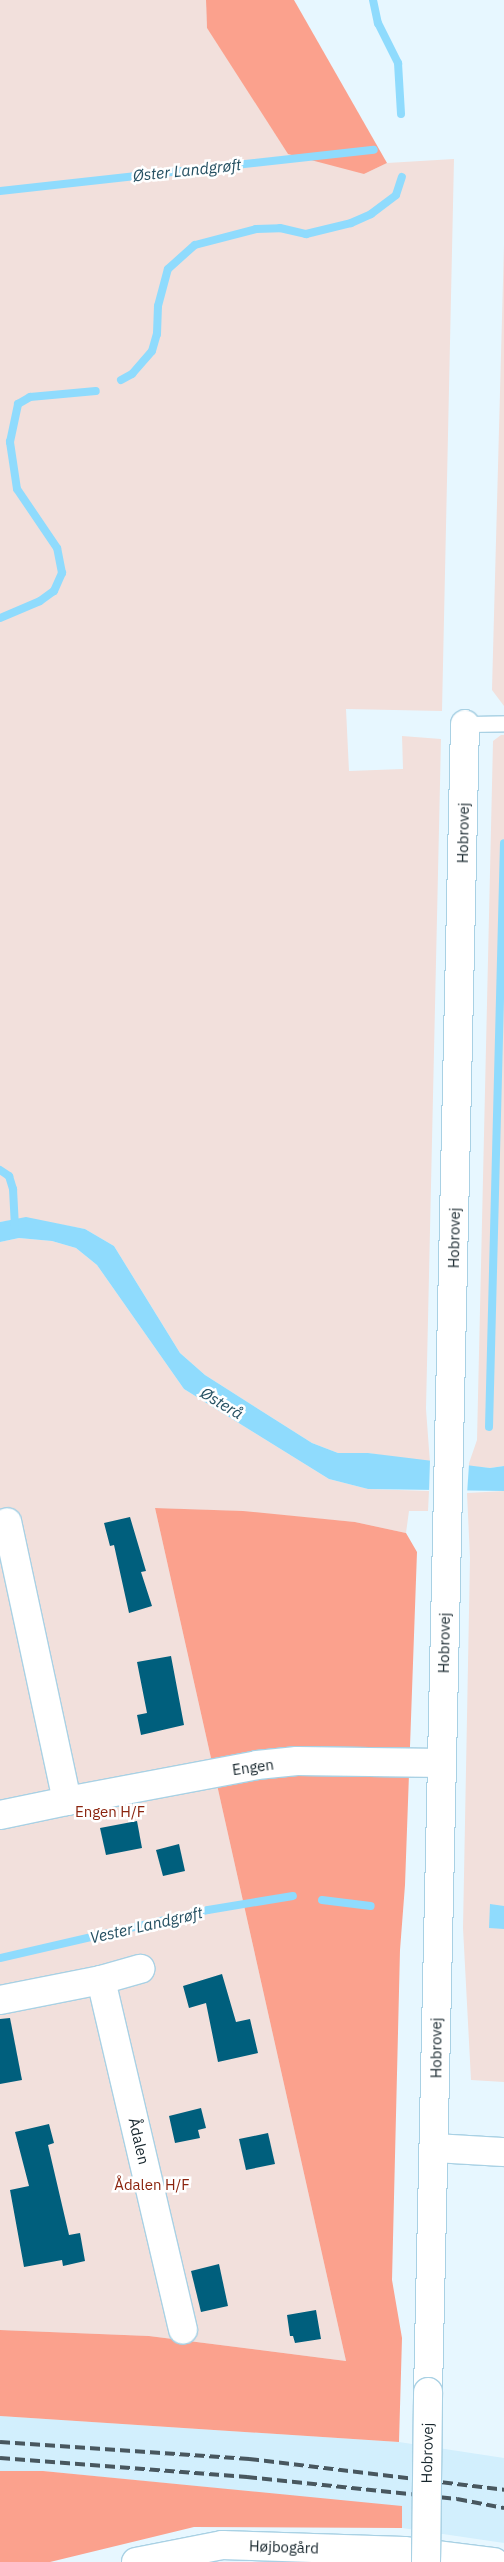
<!DOCTYPE html>
<html>
<head>
<meta charset="utf-8">
<style>
  body { margin:0 }
  #map { position:relative; width:504px; height:2562px; overflow:hidden; background:#e7f7ff; font-family:"IBM Plex Sans",sans-serif }
  div>[style] { position:absolute }
  [style*='--x'] { left:calc(var(--x)*1px); top:calc(var(--y)*1px); width:calc(var(--w)*1px); rotate:calc(var(--a)*1deg) }
  .built>* { inset:0; background:#d2effd }
  .green>* { inset:0; background:#f2e0dc }
  .forest>* { inset:0; background:#fba18d }
  .water>* { inset:0; background:#8fdbfd }
  .pier>* { inset:0; background:#e7f7ff }
  .stream>* { height:8px; margin:-4px; padding:0 4px; transform-origin:4px; border-radius:4px; background:#8fdbfd }
  .building>* { inset:0; background:#005f7d }
  .roads { filter:drop-shadow(1px 0 #a9d1e4) drop-shadow(-1px 0 #a9d1e4) drop-shadow(0 1px #a9d1e4) drop-shadow(0 -1px #a9d1e4) }
  .lane>* { height:15px; margin:-7.5px; padding:0 7.5px; transform-origin:7.5px; border-radius:7.5px; background:#fff }
  .street>* { height:28px; margin:-14px; padding:0 14px; transform-origin:14px; border-radius:14px; background:#fff }
  .rail>* { height:4px; margin-top:-2px; transform-origin:0; background:repeating-linear-gradient(90deg,#48575f 0 10px,transparent 0 15px) }
  .bridges { filter:drop-shadow(1px 0 #a9d1e4) drop-shadow(-1px 0 #a9d1e4) drop-shadow(0 1px #a9d1e4) drop-shadow(0 -1px #a9d1e4) }
  .street-bridge>* { height:28px; margin:-14px; padding:0 14px; transform-origin:14px; border-radius:14px; background:#fff }
  span { translate:-50% -50%; white-space:nowrap; text-align:center; line-height:1.15; -webkit-text-stroke:5px #fff; paint-order:stroke }
  .street-label { font-size:15px; color:#17262d }
  .park-label { font-size:15px; color:#8b240e }
  .water-label { font-size:16px; color:#255062; font-style:italic }
</style>
</head>
<body>
<div id="map">
  <div class="built">
    <div style="clip-path:polygon(0 2416px,399px 2442px,504px 2458px,504px 2543px,402px 2528px,402px 2507px,43px 2471px,0 2471px)"></div>
  </div>
  <div class="green">
    <div style="clip-path:polygon(0 0,206px 0,207px 28px,364px 174px,387px 163px,454px 159px,442px 711px,346px 709px,349px 771px,403px 769px,402px 736px,441px 739px,426px 1409px,430px 1463px,368px 1453px,338px 1453px,312px 1443px,205px 1375px,180px 1353px,114px 1246px,85px 1229px,26px 1218px,0 1222px)"></div>
    <div style="clip-path:polygon(504px 244px,504px 706px,492px 690px)"></div>
    <div style="clip-path:polygon(501px 735px,504px 735px,504px 1466px,490px 1468px,468px 1466px,477px 1440px,493px 741px)"></div>
    <div style="clip-path:polygon(19px 1238px,52px 1241px,76px 1248px,97px 1265px,184px 1389px,329px 1479px,368px 1489px,429px 1491px,428px 1511px,409px 1511px,406px 1533px,355px 1522px,235px 1511px,155px 1508px,346px 2361px,149px 2336px,0 2330px,0 1242px)"></div>
    <div style="clip-path:polygon(504px 1491px,504px 2082px,471px 2080px,463px 1928px,470px 1558px,467px 1493px)"></div>
  </div>
  <div class="forest">
    <div style="clip-path:polygon(206px 0,294px 0,387px 163px,364px 174px,288px 154px,207px 28px)"></div>
    <div style="clip-path:polygon(155px 1508px,243px 1511px,355px 1522px,406px 1533px,417px 1552px,405px 1885px,400px 1950px,392px 2280px,402px 2338px,399px 2442px,0 2416px,0 2330px,149px 2336px,346px 2361px)"></div>
    <div style="clip-path:polygon(0 2471px,43px 2471px,402px 2506px,402px 2528px,194px 2527px,50px 2562px,0 2562px)"></div>
  </div>
  <div class="water">
    <div style="clip-path:polygon(26px 1217px,85px 1229px,114px 1246px,180px 1353px,205px 1375px,312px 1443px,338px 1453px,368px 1453px,490px 1468px,504px 1466px,504px 1491px,368px 1489px,329px 1479px,184px 1389px,97px 1265px,76px 1248px,52px 1241px,19px 1238px,0 1242px,0 1222px)"></div>
    <div style="clip-path:polygon(490px 1904px,504px 1906px,504px 1929px,489px 1928px)"></div>
  </div>
  <div class="pier">
    <div style="clip-path:polygon(430px 1460px,469px 1464px,467px 1495px,429px 1493px)"></div>
  </div>
  <div class="stream">
    <div style="--x:373;--y:0;--w:24;--a:78"></div>
    <div style="--x:378;--y:23;--w:45;--a:63.4"></div>
    <div style="--x:398;--y:63;--w:51;--a:86.6"></div>
    <div style="--x:0;--y:191;--w:376;--a:-6.3"></div>
    <div style="--x:121;--y:380;--w:13;--a:-29"></div>
    <div style="--x:132;--y:374;--w:30;--a:-49"></div>
    <div style="--x:152;--y:351;--w:18;--a:-74"></div>
    <div style="--x:157;--y:334;--w:28;--a:-88"></div>
    <div style="--x:158;--y:306;--w:38;--a:-75"></div>
    <div style="--x:168;--y:269;--w:36;--a:-42"></div>
    <div style="--x:195;--y:245;--w:63;--a:-14.7"></div>
    <div style="--x:256;--y:229;--w:24;--a:-2"></div>
    <div style="--x:280;--y:228;--w:27;--a:13"></div>
    <div style="--x:306;--y:234;--w:46;--a:-13.7"></div>
    <div style="--x:351;--y:223;--w:22;--a:-24"></div>
    <div style="--x:371;--y:214;--w:31;--a:-37"></div>
    <div style="--x:396;--y:195;--w:19;--a:-72"></div>
    <div style="--x:0;--y:618;--w:43;--a:-23"></div>
    <div style="--x:40;--y:601;--w:17;--a:-36"></div>
    <div style="--x:54;--y:591;--w:20;--a:-66"></div>
    <div style="--x:62;--y:573;--w:25;--a:-101"></div>
    <div style="--x:57;--y:548;--w:71;--a:-124.1"></div>
    <div style="--x:17;--y:489;--w:48;--a:-98.5"></div>
    <div style="--x:10;--y:442;--w:39;--a:-78"></div>
    <div style="--x:18;--y:404;--w:14;--a:-30"></div>
    <div style="--x:30;--y:397;--w:66;--a:-5.2"></div>
    <div style="--x:0;--y:1170;--w:11;--a:34"></div>
    <div style="--x:9;--y:1176;--w:14;--a:73"></div>
    <div style="--x:13;--y:1189;--w:39;--a:87"></div>
    <div style="--x:489;--y:1427;--w:584;--a:-88.53"></div>
    <div style="--x:322;--y:1900;--w:49;--a:7"></div>
    <div style="--x:0;--y:1958;--w:213;--a:-13"></div>
    <div style="--x:208;--y:1910;--w:86;--a:-9.4"></div>
  </div>
  <div class="building">
    <div style="clip-path:polygon(130px 1517px,146px 1571px,141px 1572px,152px 1606px,129px 1613px,114px 1545px,110px 1546px,104px 1523px)"></div>
    <div style="clip-path:polygon(171px 1656px,184px 1725px,141px 1735px,137px 1715px,147px 1713px,137px 1662px)"></div>
    <div style="clip-path:polygon(137px 1821px,142px 1848px,106px 1855px,100px 1828px)"></div>
    <div style="clip-path:polygon(179px 1844px,185px 1871px,163px 1876px,156px 1850px)"></div>
    <div style="clip-path:polygon(222px 1974px,236px 2022px,250px 2019px,258px 2053px,218px 2062px,206px 2003px,189px 2008px,183px 1986px)"></div>
    <div style="clip-path:polygon(10px 2018px,22px 2080px,0 2084px,0 2019px)"></div>
    <div style="clip-path:polygon(201px 2108px,206px 2128px,198px 2130px,200px 2138px,175px 2143px,169px 2116px)"></div>
    <div style="clip-path:polygon(49px 2124px,54px 2143px,48px 2145px,69px 2235px,80px 2233px,85px 2261px,63px 2266px,62px 2260px,24px 2267px,10px 2190px,29px 2186px,15px 2132px)"></div>
    <div style="clip-path:polygon(268px 2133px,275px 2164px,246px 2170px,239px 2139px)"></div>
    <div style="clip-path:polygon(219px 2264px,228px 2306px,201px 2312px,191px 2271px)"></div>
    <div style="clip-path:polygon(316px 2310px,321px 2339px,295px 2343px,293px 2336px,290px 2336px,287px 2315px)"></div>
  </div>
  <div class="roads">
    <div class="lane">
      <div style="--x:465;--y:724;--w:39;--a:-1"></div>
    </div>
    <div class="street">
      <div style="--x:67;--y:1801;--w:193;--a:-10.7"></div>
      <div style="--x:257;--y:1765;--w:40;--a:-5.7"></div>
      <div style="--x:297;--y:1761;--w:145;--a:0.8"></div>
      <div style="--x:0;--y:1815;--w:68;--a:-11.8"></div>
      <div style="--x:67;--y:1801;--w:285;--a:-102.1"></div>
      <div style="--x:101;--y:1980;--w:359;--a:76.8"></div>
      <div style="--x:0;--y:2000;--w:103;--a:-11.2"></div>
      <div style="--x:101;--y:1980;--w:41;--a:-15.8"></div>
      <div style="--x:436;--y:2148;--w:68;--a:3.4"></div>
      <div style="--x:428;--y:2392;--w:1668;--a:-88.73"></div>
      <div style="--x:136;--y:2562;--w:88;--a:-11.2"></div>
      <div style="--x:222;--y:2545;--w:182;--a:1.9"></div>
      <div style="--x:404;--y:2551;--w:91;--a:7"></div>
    </div>
  </div>
  <div class="rail">
    <div style="--x:0;--y:2442;--w:250;--a:3.9"></div>
    <div style="--x:249;--y:2459;--w:257;--a:6.9"></div>
    <div style="--x:0;--y:2458;--w:248;--a:4.4"></div>
    <div style="--x:247;--y:2477;--w:211;--a:6"></div>
    <div style="--x:457;--y:2499;--w:48;--a:10.8"></div>
  </div>
  <div class="bridges">
    <div class="street-bridge">
      <div style="--x:426;--y:2562;--w:170;--a:-89.3"></div>
    </div>
  </div>
  <div class="street-label">
    <span style="left:463px;top:833px;rotate:-89deg">Hobrovej</span>
    <span style="left:454px;top:1238px;rotate:-89deg">Hobrovej</span>
    <span style="left:444px;top:1643px;rotate:-89deg">Hobrovej</span>
    <span style="left:253px;top:1767px;rotate:-8deg">Engen</span>
    <span style="left:436px;top:2048px;rotate:-90deg">Hobrovej</span>
    <span style="left:139px;top:2141px;rotate:77deg">Ådalen</span>
    <span style="left:427px;top:2453px;rotate:-89deg">Hobrovej</span>
    <span style="left:284px;top:2547px;rotate:2deg">Højbogård</span>
  </div>
  <div class="park-label">
    <span style="left:110px;top:1812px">Engen H/F</span>
    <span style="left:152px;top:2185px">Ådalen H/F</span>
  </div>
  <div class="water-label">
    <span style="left:187px;top:170px;rotate:-6deg">Øster Landgrøft</span>
    <span style="left:222px;top:1403px;rotate:31deg">Østerå</span>
    <span style="left:146px;top:1925px;rotate:-13deg">Vester Landgrøft</span>
  </div>
</div>
</body>
</html>
